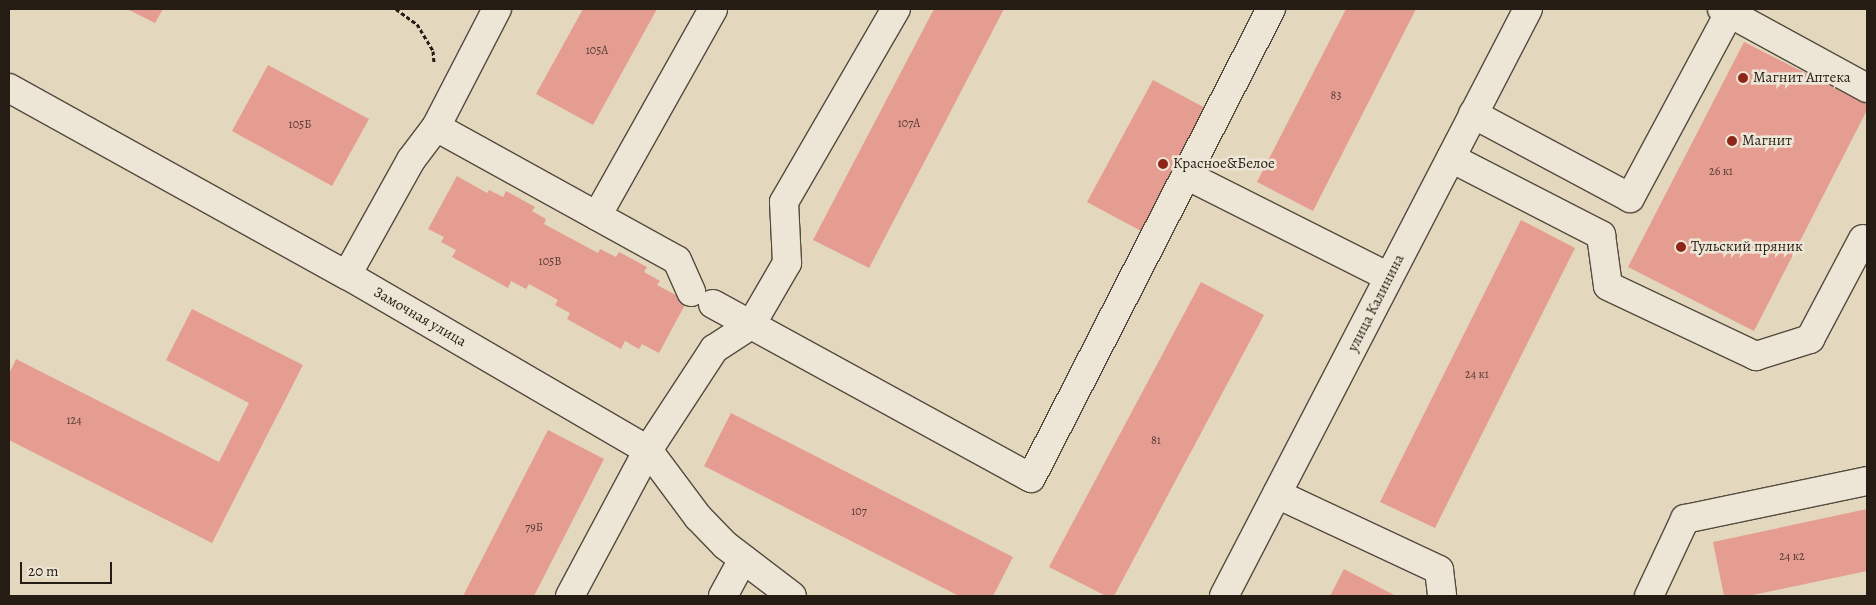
<!DOCTYPE html>
<html>
<head>
<meta charset="utf-8">
<style>
  body { margin:0 }
  #map { position:relative; width:1876px; height:605px; overflow:hidden; background:#e3d7be; font-family:Alegreya,serif }
  div>[style] { position:absolute }
  [style*='--x'] { left:calc(var(--x)*1px); top:calc(var(--y)*1px); width:calc(var(--w)*1px); rotate:calc(var(--a)*1deg) }
  .building>* { inset:0; background:#e59d92 }
  .path>* { height:3px; margin-top:-1.5px; transform-origin:0; background:repeating-linear-gradient(90deg,#251c13 0 4px,transparent 0 6.5px) }
  .roads { filter:drop-shadow(1px 0 #544b3e) drop-shadow(-1px 0 #544b3e) drop-shadow(0 1px #544b3e) drop-shadow(0 -1px #544b3e) }
  .minor>* { height:28px; margin:-14px; padding:0 14px; transform-origin:14px; border-radius:14px; background:#ede5d5 }
  .dots>* { width:14px; height:14px; translate:-50% -50%; box-sizing:border-box; border:2px solid #ede5d5; border-radius:50% }
  span { translate:-50% -50%; white-space:nowrap; text-align:center; line-height:1.15; -webkit-text-stroke:5px #ede5d5; paint-order:stroke }
  .number-label { font-size:12px; color:#553c33 }
  .number-label span { -webkit-text-stroke-width:0 }
  .poi-label { font-size:15px; color:#251c13 }
  .left { translate:0 -50%; text-align:left }
  .street-label { font-size:15px; color:#251c13 }
  .frame { position:absolute; inset:0; border:10px solid #251c13; pointer-events:none }
  .scale { position:absolute; left:20px; top:562px; width:92px; height:22px; box-sizing:border-box; border:2px solid #251c13; border-top:0; padding-left:6px; font-size:15px; line-height:18px; white-space:nowrap; color:#251c13; -webkit-text-stroke:4px #ede5d5; paint-order:stroke }
</style>
</head>
<body>
<div id="map">
  <div class="building">
    <div style="clip-path:polygon(127px 9px,163px 9px,155px 23px)"></div>
    <div style="clip-path:polygon(583px 9px,657px 9px,593px 125px,536px 94px)"></div>
    <div style="clip-path:polygon(934px 9px,1004px 9px,869px 268px,813px 240px)"></div>
    <div style="clip-path:polygon(1346px 9px,1416px 9px,1313px 211px,1257px 182px)"></div>
    <div style="clip-path:polygon(1744px 42px,1867px 104px,1867px 110px,1754px 331px,1628px 267px)"></div>
    <div style="clip-path:polygon(268px 65px,369px 119px,332px 186px,232px 131px)"></div>
    <div style="clip-path:polygon(1153px 80px,1207px 109px,1141px 231px,1087px 202px)"></div>
    <div style="clip-path:polygon(457px 176px,487px 193px,489px 190px,503px 197px,506px 191px,535px 207px,532px 211px,546px 219px,544px 224px,598px 253px,600px 249px,616px 257px,619px 252px,647px 267px,644px 272px,660px 281px,657px 285px,687px 301px,659px 353px,642px 344px,639px 349px,625px 341px,621px 349px,567px 319px,570px 313px,555px 305px,558px 300px,529px 284px,526px 289px,511px 281px,508px 288px,452px 257px,456px 250px,441px 242px,444px 237px,428px 229px)"></div>
    <div style="clip-path:polygon(1521px 220px,1575px 248px,1435px 528px,1380px 502px)"></div>
    <div style="clip-path:polygon(1201px 282px,1264px 315px,1114px 596px,1106px 596px,1049px 567px)"></div>
    <div style="clip-path:polygon(192px 309px,303px 365px,212px 543px,9px 440px,9px 374px,16px 359px,219px 462px,249px 403px,166px 360px)"></div>
    <div style="clip-path:polygon(731px 413px,1013px 557px,993px 596px,959px 596px,704px 466px)"></div>
    <div style="clip-path:polygon(548px 430px,604px 459px,534px 596px,463px 596px)"></div>
    <div style="clip-path:polygon(1867px 509px,1867px 571px,1748px 596px,1724px 596px,1713px 542px)"></div>
    <div style="clip-path:polygon(1344px 569px,1396px 596px,1330px 596px)"></div>
  </div>
  <div class="path">
    <div style="--x:396;--y:9;--w:26;--a:36"></div>
    <div style="--x:417;--y:24;--w:31;--a:59"></div>
    <div style="--x:433;--y:51;--w:12;--a:85"></div>
  </div>
  <div class="roads">
    <div class="minor">
      <div style="--x:1722;--y:9;--w:165;--a:28.6"></div>
      <div style="--x:9;--y:88;--w:386;--a:29"></div>
      <div style="--x:347;--y:275;--w:348;--a:30.2"></div>
      <div style="--x:648;--y:450;--w:84;--a:53.3"></div>
      <div style="--x:698;--y:517;--w:39;--a:46"></div>
      <div style="--x:725;--y:545;--w:84;--a:37.3"></div>
      <div style="--x:1473;--y:114;--w:178;--a:28.1"></div>
      <div style="--x:1630;--y:198;--w:210;--a:-61.8"></div>
      <div style="--x:436;--y:127;--w:275;--a:28.9"></div>
      <div style="--x:677;--y:260;--w:35;--a:66"></div>
      <div style="--x:1451;--y:158;--w:169;--a:27.2"></div>
      <div style="--x:1601;--y:235;--w:51;--a:82.2"></div>
      <div style="--x:1608;--y:286;--w:164;--a:25.3"></div>
      <div style="--x:1756;--y:356;--w:57;--a:-17.5"></div>
      <div style="--x:1810;--y:339;--w:113;--a:-62.1"></div>
      <div style="--x:1186;--y:175;--w:227;--a:26.7"></div>
      <div style="--x:597;--y:216;--w:237;--a:-60.7"></div>
      <div style="--x:347;--y:275;--w:132;--a:-60.9"></div>
      <div style="--x:411;--y:160;--w:41;--a:-52.9"></div>
      <div style="--x:436;--y:127;--w:133;--a:-62.7"></div>
      <div style="--x:713;--y:304;--w:362;--a:28.7"></div>
      <div style="--x:1031;--y:478;--w:527;--a:-62.9"></div>
      <div style="--x:1277;--y:494;--w:179;--a:25.1"></div>
      <div style="--x:1439;--y:570;--w:26;--a:83"></div>
      <div style="--x:570;--y:596;--w:166;--a:-61.9"></div>
      <div style="--x:648;--y:450;--w:121;--a:-56.8"></div>
      <div style="--x:714;--y:349;--w:44;--a:-33"></div>
      <div style="--x:751;--y:325;--w:72;--a:-59.9"></div>
      <div style="--x:787;--y:263;--w:61;--a:-92.8"></div>
      <div style="--x:784;--y:202;--w:223;--a:-59.9"></div>
      <div style="--x:723;--y:596;--w:42;--a:-61.6"></div>
      <div style="--x:1224;--y:596;--w:661;--a:-62.62"></div>
      <div style="--x:1649;--y:596;--w:85;--a:-64.9"></div>
      <div style="--x:1685;--y:519;--w:186;--a:-11.8"></div>
    </div>
  </div>
  <div class="dots">
    <div style="left:1743px;top:78px;background:#8f2418"></div>
    <div style="left:1732px;top:141px;background:#8f2418"></div>
    <div style="left:1163px;top:164px;background:#8f2418"></div>
    <div style="left:1681px;top:247px;background:#8f2418"></div>
  </div>
  <div class="number-label">
    <span style="left:597px;top:51px">105А</span>
    <span style="left:1336px;top:96px">83</span>
    <span style="left:909px;top:124px">107А</span>
    <span style="left:300px;top:125px">105Б</span>
    <span style="left:1721px;top:172px">26 к1</span>
    <span style="left:550px;top:262px">105В</span>
    <span style="left:1477px;top:375px">24 к1</span>
    <span style="left:74px;top:421px">124</span>
    <span style="left:1156px;top:441px">81</span>
    <span style="left:859px;top:512px">107</span>
    <span style="left:534px;top:528px">79Б</span>
    <span style="left:1792px;top:557px">24 к2</span>
  </div>
  <div class="poi-label">
    <span class="left" style="left:1753px;top:78px">Магнит Аптека</span>
    <span class="left" style="left:1742px;top:141px">Магнит</span>
    <span class="left" style="left:1173px;top:164px">Красное&amp;Белое</span>
    <span class="left" style="left:1691px;top:247px">Тульский пряник</span>
  </div>
  <div class="street-label">
    <span style="left:1376px;top:303px;rotate:-63deg">улица Калинина</span>
    <span style="left:420px;top:317px;rotate:30deg">Замочная улица</span>
  </div>
  <div class="frame"></div>
  <div class="scale">20 m</div>
</div>
</body>
</html>
